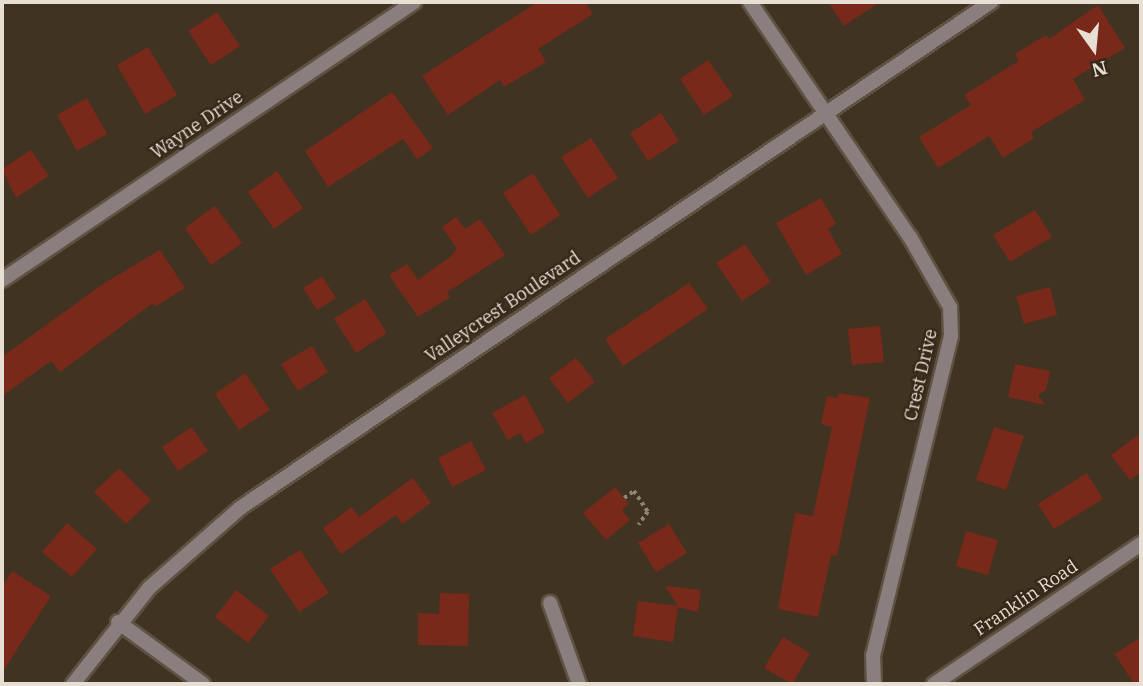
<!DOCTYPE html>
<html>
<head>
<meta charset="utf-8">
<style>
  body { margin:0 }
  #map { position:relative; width:1143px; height:686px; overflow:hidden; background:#413322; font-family:"IBM Plex Serif",serif }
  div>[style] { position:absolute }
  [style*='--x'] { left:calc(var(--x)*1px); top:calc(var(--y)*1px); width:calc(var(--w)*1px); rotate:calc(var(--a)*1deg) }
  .building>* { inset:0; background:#78291a }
  .path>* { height:3.5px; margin-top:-1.75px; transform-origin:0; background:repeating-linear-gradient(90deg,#918578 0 3.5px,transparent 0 7px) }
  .roads { filter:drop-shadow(2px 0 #5f5242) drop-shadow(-2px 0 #5f5242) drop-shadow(0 2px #5f5242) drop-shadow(0 -2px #5f5242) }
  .minor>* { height:14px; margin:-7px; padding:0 7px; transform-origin:7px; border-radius:7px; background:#8a7e7e }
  span { translate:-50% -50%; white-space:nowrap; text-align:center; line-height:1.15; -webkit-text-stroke:5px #362919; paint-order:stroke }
  .street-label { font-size:18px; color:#e7ded4 }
  .frame { position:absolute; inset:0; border:4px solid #e7ded4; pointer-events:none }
  .north { position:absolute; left:1059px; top:14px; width:70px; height:70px; -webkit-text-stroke:5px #362919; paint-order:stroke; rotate:165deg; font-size:19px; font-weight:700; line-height:28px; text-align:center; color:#e7ded4 }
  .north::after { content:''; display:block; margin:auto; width:24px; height:32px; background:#e7ded4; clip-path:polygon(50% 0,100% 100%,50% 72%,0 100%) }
</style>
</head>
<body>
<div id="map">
  <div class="building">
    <div style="clip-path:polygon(538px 2px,585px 2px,593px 14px,538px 49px,546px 62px,504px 87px,500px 80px,448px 115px,422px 76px)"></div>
    <div style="clip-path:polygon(828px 2px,880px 2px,844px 26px)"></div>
    <div style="clip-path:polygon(1098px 5px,1125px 48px,1073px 79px,1085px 100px,1031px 132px,1034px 138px,1003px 158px,989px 136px,938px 168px,919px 137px,971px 105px,964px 95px,1019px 61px,1015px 54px,1046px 35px,1049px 39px)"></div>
    <div style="clip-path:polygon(217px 12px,240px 46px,211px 65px,188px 31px)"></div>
    <div style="clip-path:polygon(148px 47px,177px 95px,145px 114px,117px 65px)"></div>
    <div style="clip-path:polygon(708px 60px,733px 96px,704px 115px,680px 79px)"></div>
    <div style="clip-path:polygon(392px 92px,433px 148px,417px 159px,403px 139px,328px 187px,305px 151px)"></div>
    <div style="clip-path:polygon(87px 98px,107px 134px,77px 151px,57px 115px)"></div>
    <div style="clip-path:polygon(661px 113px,679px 141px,648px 161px,630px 133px)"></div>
    <div style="clip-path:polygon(591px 138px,618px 178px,588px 198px,561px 157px)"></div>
    <div style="clip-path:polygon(31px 150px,49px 176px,16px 198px,2px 169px)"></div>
    <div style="clip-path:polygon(277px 171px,303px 208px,274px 229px,248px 192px)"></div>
    <div style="clip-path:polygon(533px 173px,560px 215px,531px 235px,503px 193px)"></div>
    <div style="clip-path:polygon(821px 198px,836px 224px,828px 229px,842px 254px,806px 275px,776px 223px)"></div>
    <div style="clip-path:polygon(215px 206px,242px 243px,211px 265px,185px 228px)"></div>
    <div style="clip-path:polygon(1035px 210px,1052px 237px,1010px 262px,993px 235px)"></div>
    <div style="clip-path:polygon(456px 217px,465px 229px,480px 219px,505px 255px,447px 292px,450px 297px,418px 317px,389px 275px,407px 264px,418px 280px,450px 257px,457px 249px,442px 227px)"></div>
    <div style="clip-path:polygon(745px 244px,771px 282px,742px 301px,716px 263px)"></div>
    <div style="clip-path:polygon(160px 250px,185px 288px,155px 307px,153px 303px,60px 372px,51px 361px,2px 396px,2px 357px,103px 284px)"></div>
    <div style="clip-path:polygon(322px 276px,336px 298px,317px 310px,303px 288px)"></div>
    <div style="clip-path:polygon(689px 283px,708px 309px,623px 366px,605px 339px)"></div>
    <div style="clip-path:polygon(1050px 287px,1057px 315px,1024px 324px,1016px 296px)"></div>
    <div style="clip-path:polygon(365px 299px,387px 333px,356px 353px,334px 319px)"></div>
    <div style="clip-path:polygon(880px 326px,884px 362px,852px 365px,848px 329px)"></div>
    <div style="clip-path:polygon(312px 346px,328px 372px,298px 391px,281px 364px)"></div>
    <div style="clip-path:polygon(576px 358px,595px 382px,568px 403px,549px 378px)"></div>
    <div style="clip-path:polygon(1015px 364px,1050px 371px,1046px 390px,1038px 395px,1045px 405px,1008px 397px)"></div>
    <div style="clip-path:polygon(245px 373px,270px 410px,239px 430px,215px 394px)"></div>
    <div style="clip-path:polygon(838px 393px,870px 398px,837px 556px,831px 555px,818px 617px,778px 609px,795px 513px,813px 516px,832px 427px,821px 424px,827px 396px,837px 398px)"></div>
    <div style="clip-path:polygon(525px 395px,545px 432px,526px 443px,520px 433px,508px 440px,492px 413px)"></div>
    <div style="clip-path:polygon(192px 427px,208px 451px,178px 471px,162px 447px)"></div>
    <div style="clip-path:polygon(994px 427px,1024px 436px,1006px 490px,976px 480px)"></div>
    <div style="clip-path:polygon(1141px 433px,1141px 472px,1130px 480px,1111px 455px)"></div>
    <div style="clip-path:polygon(471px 441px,486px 470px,452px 487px,438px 458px)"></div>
    <div style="clip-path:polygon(119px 468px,151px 500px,126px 524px,94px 492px)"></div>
    <div style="clip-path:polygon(1087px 473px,1103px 499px,1054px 529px,1038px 504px)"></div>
    <div style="clip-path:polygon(413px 478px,431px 503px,402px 524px,396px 515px,341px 554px,323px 528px,352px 507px,359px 517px)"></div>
    <div style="clip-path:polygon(615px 487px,629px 504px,622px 510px,630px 520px,606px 540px,583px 513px)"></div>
    <div style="clip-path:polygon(67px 523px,97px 549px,72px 577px,42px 552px)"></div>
    <div style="clip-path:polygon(669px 524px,687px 553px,656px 572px,638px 543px)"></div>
    <div style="clip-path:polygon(966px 531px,998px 540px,988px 575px,956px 566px)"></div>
    <div style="clip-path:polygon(300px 550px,329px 593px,299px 612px,270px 569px)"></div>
    <div style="clip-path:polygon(12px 571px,51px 596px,2px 673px,2px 587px)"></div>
    <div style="clip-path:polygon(665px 586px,701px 590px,698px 612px,678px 607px,673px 642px,633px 636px,638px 601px,678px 606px)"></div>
    <div style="clip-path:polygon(236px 590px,269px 616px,248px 643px,215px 617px)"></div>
    <div style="clip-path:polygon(440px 593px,469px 594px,468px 646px,418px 645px,418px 613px,439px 614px)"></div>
    <div style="clip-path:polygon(783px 637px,810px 653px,792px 684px,764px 668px)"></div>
    <div style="clip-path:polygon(1141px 637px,1141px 684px,1134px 684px,1115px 654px)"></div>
  </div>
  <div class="path">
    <div style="--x:624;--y:498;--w:12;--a:-35"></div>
    <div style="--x:634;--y:491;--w:25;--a:56"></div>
    <div style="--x:648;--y:512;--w:16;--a:125"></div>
  </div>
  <div class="roads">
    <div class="minor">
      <div style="--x:750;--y:2;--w:284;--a:55.8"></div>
      <div style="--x:910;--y:237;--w:81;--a:60.3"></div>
      <div style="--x:950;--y:307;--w:29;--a:88"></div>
      <div style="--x:951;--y:336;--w:328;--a:103.7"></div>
      <div style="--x:873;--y:655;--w:29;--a:88"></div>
      <div style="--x:2;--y:280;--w:497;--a:-34"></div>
      <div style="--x:550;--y:603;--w:86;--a:70.3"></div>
      <div style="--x:118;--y:622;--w:105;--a:36.1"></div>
      <div style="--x:73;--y:684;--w:122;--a:-51.6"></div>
      <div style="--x:149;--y:588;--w:121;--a:-41.3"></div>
      <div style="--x:240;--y:508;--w:906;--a:-33.97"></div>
      <div style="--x:934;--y:684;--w:250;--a:-34.1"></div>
    </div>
  </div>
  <div class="street-label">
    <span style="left:197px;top:125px;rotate:-34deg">Wayne Drive</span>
    <span style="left:503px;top:307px;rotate:-34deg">Valleycrest Boulevard</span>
    <span style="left:921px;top:375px;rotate:-77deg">Crest Drive</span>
    <span style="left:1026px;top:598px;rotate:-34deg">Franklin Road</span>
  </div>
  <div class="frame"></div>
  <div class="north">N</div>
</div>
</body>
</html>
